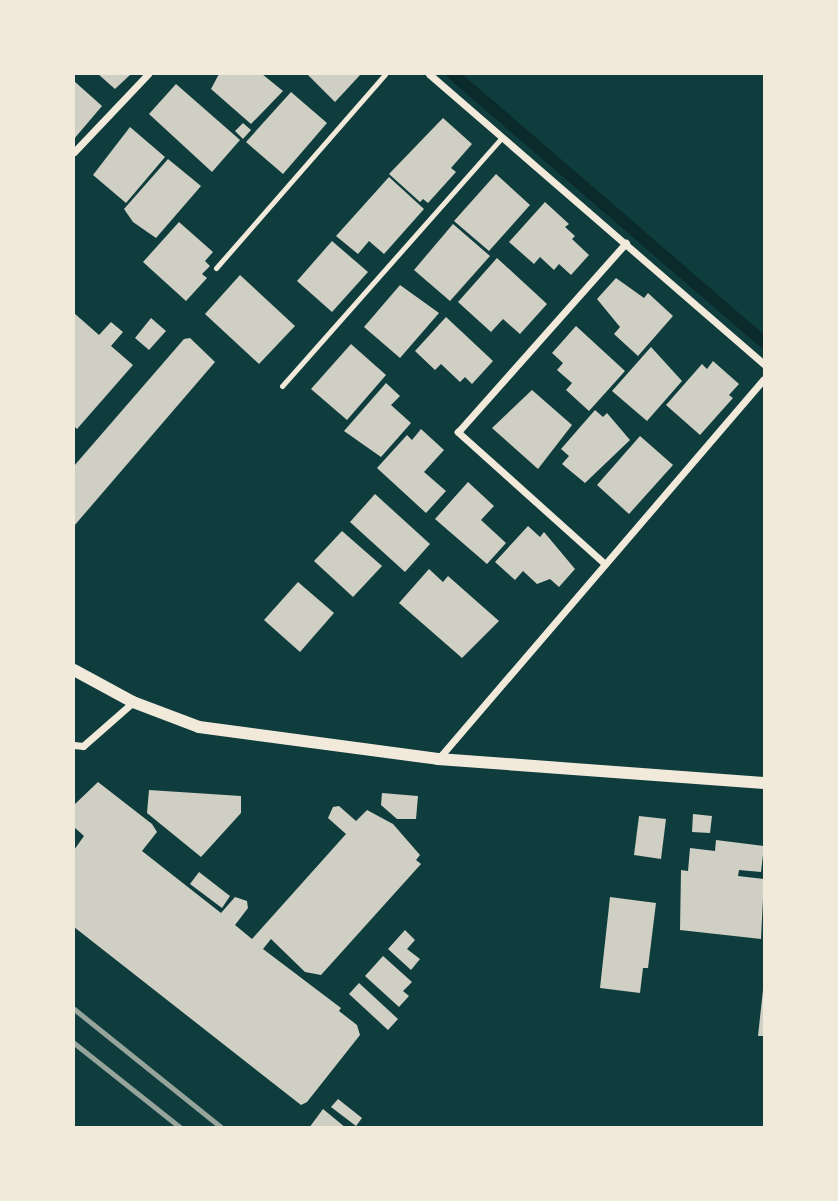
<!DOCTYPE html>
<html>
<head>
<meta charset="utf-8">
<style>
  body { margin:0 }
  #map { position:relative; width:838px; height:1201px; overflow:hidden; background:#0f3d3e; font-family:"Asap Condensed",sans-serif }
  div>[style] { position:absolute }
  [style*='--x'] { left:calc(var(--x)*1px); top:calc(var(--y)*1px); width:calc(var(--w)*1px); rotate:calc(var(--a)*1deg) }
  .stream>* { height:12px; margin:-6px; padding:0 6px; transform-origin:6px; border-radius:6px; background:#0a2a2b }
  .building>* { inset:0; background:#cfcfc3 }
  .service>* { height:5px; margin:-2.5px; padding:0 2.5px; transform-origin:2.5px; border-radius:2.5px; background:#f1e9da }
  .minor>* { height:7px; margin:-3.5px; padding:0 3.5px; transform-origin:3.5px; border-radius:3.5px; background:#f1e9da }
  .tertiary>* { height:12px; margin:-6px; padding:0 6px; transform-origin:6px; border-radius:6px; background:#f1e9da }
  .rail>* { height:5px; margin:-2.5px; padding:0 2.5px; transform-origin:2.5px; border-radius:2.5px; background:#97a49c }
  span { translate:-50% -50%; white-space:nowrap; text-align:center; line-height:1.15; -webkit-text-stroke:7px #f1e9da; paint-order:stroke }
  .frame { position:absolute; inset:0; border:75px solid #f1e9da; pointer-events:none }
</style>
</head>
<body>
<div id="map">
  <div class="stream">
    <div style="--x:453;--y:74;--w:411;--a:40.8"></div>
  </div>
  <div class="building">
    <div style="clip-path:polygon(98px 74px,131px 74px,115px 89px)"></div>
    <div style="clip-path:polygon(219px 74px,262px 74px,283px 91px,251px 124px,211px 89px)"></div>
    <div style="clip-path:polygon(307px 74px,361px 74px,335px 102px)"></div>
    <div style="clip-path:polygon(74px 81px,102px 106px,74px 139px)"></div>
    <div style="clip-path:polygon(176px 84px,240px 140px,212px 172px,149px 114px)"></div>
    <div style="clip-path:polygon(291px 92px,327px 123px,283px 174px,246px 142px)"></div>
    <div style="clip-path:polygon(443px 118px,472px 144px,451px 168px,456px 172px,428px 203px,423px 199px,420px 202px,389px 174px)"></div>
    <div style="clip-path:polygon(243px 123px,251px 130px,243px 139px,235px 131px)"></div>
    <div style="clip-path:polygon(130px 127px,165px 157px,126px 203px,93px 175px)"></div>
    <div style="clip-path:polygon(168px 159px,201px 186px,156px 238px,133px 222px,124px 209px)"></div>
    <div style="clip-path:polygon(496px 174px,530px 205px,489px 251px,454px 221px)"></div>
    <div style="clip-path:polygon(389px 177px,424px 209px,384px 254px,369px 241px,358px 254px,336px 236px)"></div>
    <div style="clip-path:polygon(545px 202px,569px 224px,565px 227px,575px 236px,572px 239px,589px 255px,571px 275px,559px 264px,554px 270px,540px 257px,534px 264px,509px 242px)"></div>
    <div style="clip-path:polygon(179px 222px,213px 252px,205px 261px,210px 266px,202px 274px,207px 278px,186px 301px,143px 262px)"></div>
    <div style="clip-path:polygon(453px 224px,490px 256px,450px 301px,414px 270px)"></div>
    <div style="clip-path:polygon(332px 241px,368px 272px,332px 312px,297px 281px)"></div>
    <div style="clip-path:polygon(497px 258px,547px 304px,520px 334px,503px 319px,491px 332px,458px 302px)"></div>
    <div style="clip-path:polygon(240px 275px,295px 326px,259px 364px,205px 314px)"></div>
    <div style="clip-path:polygon(616px 278px,644px 298px,648px 293px,673px 316px,638px 356px,614px 334px,620px 327px,597px 299px)"></div>
    <div style="clip-path:polygon(400px 285px,439px 313px,400px 358px,364px 327px)"></div>
    <div style="clip-path:polygon(74px 313px,99px 335px,111px 322px,123px 332px,111px 346px,133px 365px,77px 429px,74px 426px)"></div>
    <div style="clip-path:polygon(446px 317px,493px 361px,472px 384px,465px 377px,460px 382px,441px 364px,435px 370px,415px 351px)"></div>
    <div style="clip-path:polygon(151px 318px,166px 331px,149px 350px,135px 338px)"></div>
    <div style="clip-path:polygon(576px 326px,625px 371px,589px 411px,566px 390px,572px 383px,557px 370px,563px 363px,552px 353px)"></div>
    <div style="clip-path:polygon(190px 338px,215px 362px,74px 526px,74px 466px,184px 339px)"></div>
    <div style="clip-path:polygon(351px 344px,386px 375px,347px 420px,311px 389px)"></div>
    <div style="clip-path:polygon(651px 347px,682px 381px,647px 421px,612px 391px)"></div>
    <div style="clip-path:polygon(713px 361px,739px 384px,729px 395px,733px 398px,700px 435px,666px 405px,702px 364px,707px 369px)"></div>
    <div style="clip-path:polygon(386px 383px,400px 396px,391px 405px,411px 423px,381px 457px,344px 431px)"></div>
    <div style="clip-path:polygon(532px 390px,572px 425px,538px 469px,492px 428px)"></div>
    <div style="clip-path:polygon(595px 410px,603px 417px,607px 413px,630px 440px,585px 483px,562px 464px,569px 456px,561px 449px)"></div>
    <div style="clip-path:polygon(421px 429px,444px 450px,424px 472px,446px 491px,426px 513px,377px 468px,407px 435px,412px 440px)"></div>
    <div style="clip-path:polygon(640px 436px,673px 465px,629px 514px,597px 485px)"></div>
    <div style="clip-path:polygon(468px 482px,494px 506px,481px 520px,506px 543px,487px 564px,435px 519px)"></div>
    <div style="clip-path:polygon(375px 494px,430px 544px,405px 572px,350px 522px)"></div>
    <div style="clip-path:polygon(528px 526px,540px 537px,544px 532px,575px 569px,559px 587px,550px 579px,537px 584px,523px 571px,515px 580px,495px 562px)"></div>
    <div style="clip-path:polygon(342px 531px,382px 566px,353px 597px,314px 561px)"></div>
    <div style="clip-path:polygon(429px 569px,443px 582px,448px 576px,499px 621px,462px 658px,399px 603px)"></div>
    <div style="clip-path:polygon(298px 582px,334px 613px,300px 652px,264px 620px)"></div>
    <div style="clip-path:polygon(98px 782px,152px 824px,157px 832px,142px 851px,221px 913px,235px 897px,247px 901px,248px 908px,235px 925px,252px 939px,346px 834px,328px 818px,333px 807px,339px 806px,356px 821px,367px 810px,393px 824px,420px 855px,416px 860px,421px 864px,321px 975px,305px 972px,271px 939px,263px 949px,341px 1008px,339px 1011px,357px 1025px,360px 1035px,307px 1102px,301px 1105px,74px 927px,74px 850px,84px 836px,74px 827px,74px 805px)"></div>
    <div style="clip-path:polygon(149px 790px,241px 796px,241px 813px,201px 857px,147px 813px)"></div>
    <div style="clip-path:polygon(382px 793px,418px 796px,416px 819px,397px 819px,381px 805px)"></div>
    <div style="clip-path:polygon(693px 814px,712px 816px,710px 833px,692px 832px)"></div>
    <div style="clip-path:polygon(639px 816px,666px 819px,661px 859px,634px 855px)"></div>
    <div style="clip-path:polygon(716px 840px,764px 846px,761px 872px,739px 870px,738px 876px,764px 879px,761px 939px,680px 930px,681px 870px,688px 871px,690px 848px,715px 851px)"></div>
    <div style="clip-path:polygon(199px 872px,230px 896px,222px 908px,190px 884px)"></div>
    <div style="clip-path:polygon(610px 897px,656px 903px,648px 968px,643px 968px,640px 993px,600px 988px)"></div>
    <div style="clip-path:polygon(405px 930px,415px 940px,407px 949px,420px 959px,411px 970px,388px 949px)"></div>
    <div style="clip-path:polygon(383px 956px,412px 982px,403px 991px,409px 996px,399px 1007px,365px 976px)"></div>
    <div style="clip-path:polygon(359px 983px,398px 1019px,388px 1030px,349px 994px)"></div>
    <div style="clip-path:polygon(763px 990px,764px 990px,764px 1036px,758px 1036px)"></div>
    <div style="clip-path:polygon(338px 1099px,362px 1118px,356px 1126px,331px 1107px)"></div>
    <div style="clip-path:polygon(323px 1109px,346px 1128px,309px 1128px)"></div>
  </div>
  <div class="service">
    <div style="--x:216;--y:268;--w:257;--a:-48.9"></div>
    <div style="--x:282;--y:386;--w:332;--a:-48.5"></div>
  </div>
  <div class="minor">
    <div style="--x:429;--y:74;--w:443;--a:40.9"></div>
    <div style="--x:74;--y:152;--w:108;--a:-46.5"></div>
    <div style="--x:605;--y:564;--w:198;--a:-138.1"></div>
    <div style="--x:458;--y:432;--w:253;--a:-48.4"></div>
    <div style="--x:74;--y:745;--w:9;--a:6"></div>
    <div style="--x:83;--y:746;--w:67;--a:-41.3"></div>
    <div style="--x:439;--y:758;--w:499;--a:-49.4"></div>
  </div>
  <div class="tertiary">
    <div style="--x:74;--y:670;--w:67;--a:28.5"></div>
    <div style="--x:133;--y:702;--w:71;--a:20.7"></div>
    <div style="--x:199;--y:727;--w:241;--a:7.6"></div>
    <div style="--x:438;--y:759;--w:327;--a:4.2"></div>
  </div>
  <div class="rail">
    <div style="--x:74;--y:1009;--w:190;--a:38.8"></div>
    <div style="--x:74;--y:1043;--w:137;--a:38.5"></div>
  </div>
  <div class="frame"></div>
</div>
</body>
</html>
